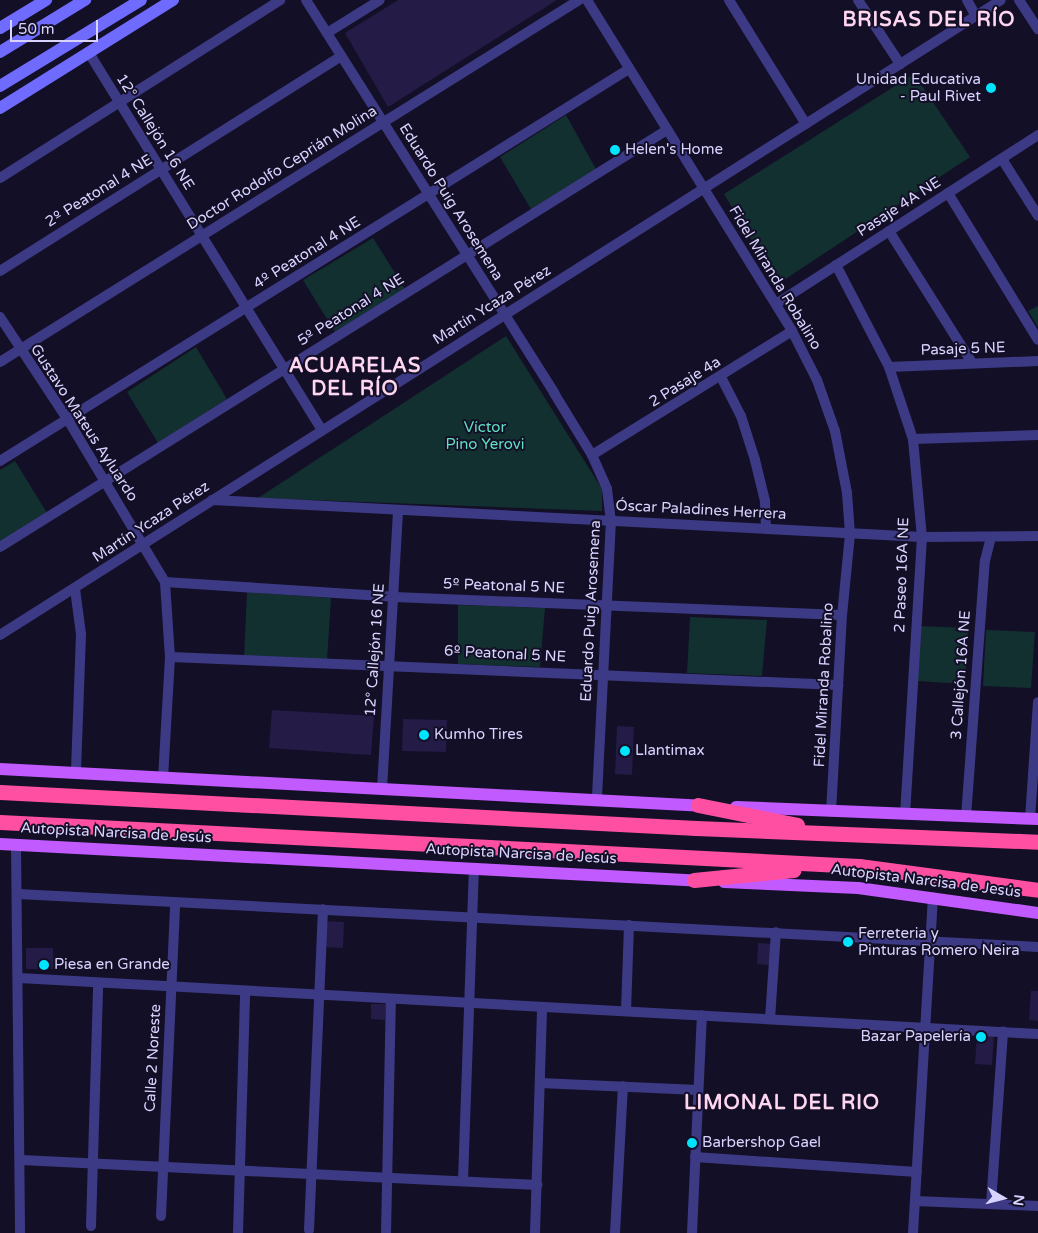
<!DOCTYPE html>
<html>
<head>
<meta charset="utf-8">
<style>
  body { margin:0 }
  #map { position:relative; width:1038px; height:1233px; overflow:hidden; background:#130f26; font-family:"Varela Round",sans-serif }
  div>[style] { position:absolute }
  [style*='--x'] { left:calc(var(--x)*1px); top:calc(var(--y)*1px); width:calc(var(--w)*1px); rotate:calc(var(--a)*1deg) }
  .green>* { inset:0; background:#12302f }
  .building>* { inset:0; background:#241b47 }
  .street>* { height:10px; margin:-5px; padding:0 5px; transform-origin:5px; border-radius:5px; background:#3d3a85 }
  .secondary>* { height:12px; margin:-6px; padding:0 6px; transform-origin:6px; border-radius:6px; background:#6f6bff }
  .primary>* { height:12px; margin:-6px; padding:0 6px; transform-origin:6px; border-radius:6px; background:#c25bff }
  .highway>* { height:15px; margin:-7.5px; padding:0 7.5px; transform-origin:7.5px; border-radius:7.5px; background:#ff4fa3 }
  .dots>* { width:14px; height:14px; translate:-50% -50%; box-sizing:border-box; border:2px solid #130f26; border-radius:50% }
  span { translate:-50% -50%; white-space:nowrap; text-align:center; line-height:1.15; -webkit-text-stroke:4px #130f26; paint-order:stroke }
  .poi-label { font-size:15px; color:#d9d4ff }
  .right { translate:-100% -50%; text-align:right }
  .left { translate:0 -50%; text-align:left }
  .street-label { font-size:15px; color:#d9d4ff }
  .park-label { font-size:15px; color:#5fe0c0 }
  .district-label { font-size:20px; color:#ffd6f0; font-weight:700; letter-spacing:1px }
  .north { position:absolute; left:978px; top:1173px; width:50px; height:50px; -webkit-text-stroke:4px #130f26; paint-order:stroke; rotate:98deg; font-size:14px; font-weight:700; line-height:20px; text-align:center; color:#d9d4ff }
  .north::after { content:''; display:block; margin:auto; width:18px; height:22px; background:#d9d4ff; clip-path:polygon(50% 0,100% 100%,50% 72%,0 100%) }
  .scale { position:absolute; left:10px; top:20px; width:88px; height:22px; box-sizing:border-box; border:2px solid #d9d4ff; border-top:0; padding-left:6px; font-size:15px; line-height:18px; white-space:nowrap; color:#d9d4ff; -webkit-text-stroke:4px #130f26; paint-order:stroke }
</style>
</head>
<body>
<div id="map">
  <div class="green">
    <div style="clip-path:polygon(914px 74px,970px 157px,778px 284px,724px 194px)"></div>
    <div style="clip-path:polygon(566px 115px,597px 171px,532px 211px,500px 157px)"></div>
    <div style="clip-path:polygon(373px 238px,405px 289px,335px 332px,303px 280px)"></div>
    <div style="clip-path:polygon(1038px 306px,1038px 327px,1028px 311px)"></div>
    <div style="clip-path:polygon(506px 336px,602px 489px,602px 511px,258px 498px)"></div>
    <div style="clip-path:polygon(196px 347px,227px 399px,158px 443px,127px 392px)"></div>
    <div style="clip-path:polygon(15px 461px,47px 513px,0 542px,0 470px)"></div>
    <div style="clip-path:polygon(247px 592px,331px 598px,327px 661px,244px 658px)"></div>
    <div style="clip-path:polygon(458px 605px,545px 608px,540px 667px,458px 664px)"></div>
    <div style="clip-path:polygon(690px 617px,767px 620px,762px 676px,687px 673px)"></div>
    <div style="clip-path:polygon(919px 626px,968px 628px,965px 684px,917px 681px)"></div>
    <div style="clip-path:polygon(986px 630px,1035px 632px,1031px 688px,983px 686px)"></div>
  </div>
  <div class="building">
    <div style="clip-path:polygon(398px 0,557px 0,388px 107px,345px 33px)"></div>
    <div style="clip-path:polygon(272px 710px,374px 716px,371px 755px,269px 748px)"></div>
    <div style="clip-path:polygon(403px 719px,447px 720px,446px 752px,402px 751px)"></div>
    <div style="clip-path:polygon(617px 726px,634px 727px,632px 775px,615px 774px)"></div>
    <div style="clip-path:polygon(327px 921px,344px 922px,343px 948px,325px 947px)"></div>
    <div style="clip-path:polygon(758px 943px,771px 944px,770px 965px,757px 964px)"></div>
    <div style="clip-path:polygon(26px 948px,53px 948px,54px 969px,26px 969px)"></div>
    <div style="clip-path:polygon(1031px 991px,1038px 991px,1038px 1021px,1029px 1020px)"></div>
    <div style="clip-path:polygon(371px 1004px,386px 1004px,385px 1020px,371px 1019px)"></div>
    <div style="clip-path:polygon(977px 1034px,994px 1035px,992px 1065px,975px 1064px)"></div>
  </div>
  <div class="street">
    <div style="--x:306;--y:0;--w:465;--a:57.7"></div>
    <div style="--x:554;--y:393;--w:73;--a:58.5"></div>
    <div style="--x:592;--y:455;--w:37;--a:66"></div>
    <div style="--x:607;--y:489;--w:31;--a:83"></div>
    <div style="--x:611;--y:520;--w:280;--a:92.9"></div>
    <div style="--x:587;--y:0;--w:389;--a:58.2"></div>
    <div style="--x:792;--y:331;--w:55;--a:63"></div>
    <div style="--x:817;--y:380;--w:54;--a:70.6"></div>
    <div style="--x:835;--y:431;--w:63;--a:79"></div>
    <div style="--x:847;--y:493;--w:41;--a:85.8"></div>
    <div style="--x:850;--y:534;--w:81;--a:95.6"></div>
    <div style="--x:842;--y:615;--w:197;--a:93.2"></div>
    <div style="--x:729;--y:0;--w:146;--a:58.2"></div>
    <div style="--x:858;--y:0;--w:77;--a:56.7"></div>
    <div style="--x:967;--y:0;--w:18;--a:61"></div>
    <div style="--x:1019;--y:0;--w:35;--a:57"></div>
    <div style="--x:327;--y:33;--w:62;--a:-31.9"></div>
    <div style="--x:89;--y:53;--w:443;--a:58.3"></div>
    <div style="--x:1002;--y:159;--w:67;--a:57.7"></div>
    <div style="--x:0;--y:178;--w:332;--a:-32.4"></div>
    <div style="--x:948;--y:193;--w:172;--a:58.5"></div>
    <div style="--x:889;--y:231;--w:156;--a:57.8"></div>
    <div style="--x:836;--y:265;--w:115;--a:62.5"></div>
    <div style="--x:889;--y:367;--w:76;--a:71.6"></div>
    <div style="--x:913;--y:439;--w:98;--a:84.8"></div>
    <div style="--x:922;--y:537;--w:277;--a:93.5"></div>
    <div style="--x:0;--y:271;--w:403;--a:-32.2"></div>
    <div style="--x:776;--y:304;--w:312;--a:-32.8"></div>
    <div style="--x:0;--y:317;--w:123;--a:56.6"></div>
    <div style="--x:68;--y:420;--w:189;--a:59.1"></div>
    <div style="--x:165;--y:582;--w:75;--a:86.2"></div>
    <div style="--x:170;--y:657;--w:121;--a:93.3"></div>
    <div style="--x:0;--y:362;--w:683;--a:-32.01"></div>
    <div style="--x:889;--y:367;--w:149;--a:-2.3"></div>
    <div style="--x:721;--y:377;--w:44;--a:62.9"></div>
    <div style="--x:741;--y:416;--w:46;--a:72.3"></div>
    <div style="--x:755;--y:460;--w:42;--a:76.3"></div>
    <div style="--x:765;--y:501;--w:26;--a:88"></div>
    <div style="--x:913;--y:439;--w:125;--a:-1.8"></div>
    <div style="--x:592;--y:455;--w:235;--a:-31.8"></div>
    <div style="--x:0;--y:461;--w:741;--a:-31.93"></div>
    <div style="--x:212;--y:500;--w:711;--a:2.98"></div>
    <div style="--x:922;--y:537;--w:116;--a:-0.5"></div>
    <div style="--x:0;--y:547;--w:787;--a:-32.01"></div>
    <div style="--x:165;--y:582;--w:229;--a:3.7"></div>
    <div style="--x:394;--y:597;--w:448;--a:2.3"></div>
    <div style="--x:75;--y:589;--w:45;--a:82.4"></div>
    <div style="--x:81;--y:634;--w:139;--a:92.1"></div>
    <div style="--x:0;--y:635;--w:1185;--a:-32.39"></div>
    <div style="--x:170;--y:657;--w:669;--a:2.4"></div>
    <div style="--x:382;--y:789;--w:277;--a:-86.7"></div>
    <div style="--x:966;--y:817;--w:257;--a:-85.8"></div>
    <div style="--x:985;--y:561;--w:25;--a:-76"></div>
    <div style="--x:1030;--y:819;--w:117;--a:-86.1"></div>
    <div style="--x:16;--y:845;--w:388;--a:89.4"></div>
    <div style="--x:18;--y:894;--w:1021;--a:2.97"></div>
    <div style="--x:19;--y:978;--w:1021;--a:3.15"></div>
    <div style="--x:626;--y:1011;--w:86;--a:-88"></div>
    <div style="--x:770;--y:1019;--w:87;--a:-86.1"></div>
    <div style="--x:540;--y:1083;--w:158;--a:2.5"></div>
    <div style="--x:695;--y:1157;--w:222;--a:3.9"></div>
    <div style="--x:21;--y:1160;--w:517;--a:2.77"></div>
    <div style="--x:463;--y:1181;--w:312;--a:-88"></div>
    <div style="--x:915;--y:1201;--w:123;--a:2.3"></div>
    <div style="--x:991;--y:1204;--w:173;--a:-86"></div>
    <div style="--x:161;--y:1216;--w:314;--a:-87.4"></div>
    <div style="--x:91;--y:1226;--w:243;--a:-88.3"></div>
    <div style="--x:309;--y:1230;--w:321;--a:-87.5"></div>
    <div style="--x:238;--y:1233;--w:242;--a:-88.3"></div>
    <div style="--x:386;--y:1233;--w:234;--a:-88.8"></div>
    <div style="--x:535;--y:1233;--w:226;--a:-88.2"></div>
    <div style="--x:615;--y:1233;--w:147;--a:-86.9"></div>
    <div style="--x:692;--y:1233;--w:218;--a:-87.4"></div>
    <div style="--x:913;--y:1233;--w:336;--a:-86.6"></div>
  </div>
  <div class="secondary">
    <div style="--x:0;--y:28;--w:54;--a:-31.3"></div>
    <div style="--x:0;--y:52;--w:100;--a:-31.5"></div>
    <div style="--x:0;--y:86;--w:165;--a:-31.4"></div>
    <div style="--x:0;--y:108;--w:204;--a:-32"></div>
  </div>
  <div class="primary">
    <div style="--x:0;--y:769;--w:707;--a:3"></div>
    <div style="--x:736;--y:807;--w:302;--a:2.3"></div>
    <div style="--x:0;--y:844;--w:705;--a:3.01"></div>
    <div style="--x:724;--y:882;--w:134;--a:2.6"></div>
    <div style="--x:858;--y:888;--w:182;--a:7.9"></div>
  </div>
  <div class="highway">
    <div style="--x:0;--y:792;--w:697;--a:2.96"></div>
    <div style="--x:696;--y:828;--w:342;--a:2.3"></div>
    <div style="--x:698;--y:805;--w:101;--a:11.4"></div>
    <div style="--x:0;--y:822;--w:860;--a:2.93"></div>
    <div style="--x:859;--y:866;--w:181;--a:7.6"></div>
    <div style="--x:694;--y:880;--w:100;--a:-5.7"></div>
  </div>
  <div class="dots">
    <div style="left:991px;top:88px;background:#00e5ff"></div>
    <div style="left:615px;top:150px;background:#00e5ff"></div>
    <div style="left:424px;top:735px;background:#00e5ff"></div>
    <div style="left:625px;top:751px;background:#00e5ff"></div>
    <div style="left:848px;top:942px;background:#00e5ff"></div>
    <div style="left:44px;top:965px;background:#00e5ff"></div>
    <div style="left:981px;top:1037px;background:#00e5ff"></div>
    <div style="left:692px;top:1143px;background:#00e5ff"></div>
  </div>
  <div class="poi-label">
    <span class="right" style="left:981px;top:88px">Unidad Educativa<br>- Paul Rivet</span>
    <span class="left" style="left:625px;top:150px">Helen's Home</span>
    <span class="left" style="left:434px;top:735px">Kumho Tires</span>
    <span class="left" style="left:635px;top:751px">Llantimax</span>
    <span class="left" style="left:858px;top:942px">Ferreteria y<br>Pinturas Romero Neira</span>
    <span class="left" style="left:54px;top:965px">Piesa en Grande</span>
    <span class="right" style="left:971px;top:1037px">Bazar Papelería</span>
    <span class="left" style="left:702px;top:1143px">Barbershop Gael</span>
  </div>
  <div class="street-label">
    <span style="left:155px;top:132px;rotate:58deg">12° Callejón 16 NE</span>
    <span style="left:282px;top:168px;rotate:-32deg">Doctor Rodolfo Ceprián Molina</span>
    <span style="left:99px;top:191px;rotate:-32deg">2º Peatonal 4 NE</span>
    <span style="left:451px;top:202px;rotate:58deg">Eduardo Puig Arosemena</span>
    <span style="left:899px;top:207px;rotate:-33deg">Pasaje 4A NE</span>
    <span style="left:307px;top:253px;rotate:-32deg">4º Peatonal 4 NE</span>
    <span style="left:775px;top:278px;rotate:59deg">Fidel Miranda Robalino</span>
    <span style="left:492px;top:305px;rotate:-32deg">Martín Ycaza Pérez</span>
    <span style="left:351px;top:310px;rotate:-32deg">5º Peatonal 4 NE</span>
    <span style="left:963px;top:349px;rotate:-2deg">Pasaje 5 NE</span>
    <span style="left:685px;top:382px;rotate:-32deg">2 Pasaje 4a</span>
    <span style="left:84px;top:423px;rotate:57deg">Gustavo Mateus Ayluardo</span>
    <span style="left:701px;top:510px;rotate:3deg">Óscar Paladines Herrera</span>
    <span style="left:151px;top:522px;rotate:-33deg">Martín Ycaza Pérez</span>
    <span style="left:902px;top:575px;rotate:-88deg">2 Paseo 16A NE</span>
    <span style="left:504px;top:586px;rotate:2deg">5º Peatonal 5 NE</span>
    <span style="left:591px;top:611px;rotate:-87deg">Eduardo Puig Arosemena</span>
    <span style="left:375px;top:650px;rotate:-86deg">12° Callejón 16 NE</span>
    <span style="left:505px;top:654px;rotate:3deg">6º Peatonal 5 NE</span>
    <span style="left:961px;top:675px;rotate:-86deg">3 Callejón 16A NE</span>
    <span style="left:824px;top:685px;rotate:-87deg">Fidel Miranda Robalino</span>
    <span style="left:116px;top:833px;rotate:3deg">Autopista Narcisa de Jesús</span>
    <span style="left:521px;top:854px;rotate:3deg">Autopista Narcisa de Jesús</span>
    <span style="left:926px;top:881px;rotate:7deg">Autopista Narcisa de Jesús</span>
    <span style="left:153px;top:1058px;rotate:-87deg">Calle 2 Noreste</span>
  </div>
  <div class="park-label">
    <span style="left:485px;top:436px">Víctor<br>Pino Yerovi</span>
  </div>
  <div class="district-label">
    <span style="left:929px;top:20px">BRISAS DEL RÍO</span>
    <span style="left:355px;top:378px">ACUARELAS<br>DEL RÍO</span>
    <span style="left:782px;top:1103px">LIMONAL DEL RIO</span>
  </div>
  <div class="north">N</div>
  <div class="scale">50 m</div>
</div>
</body>
</html>
